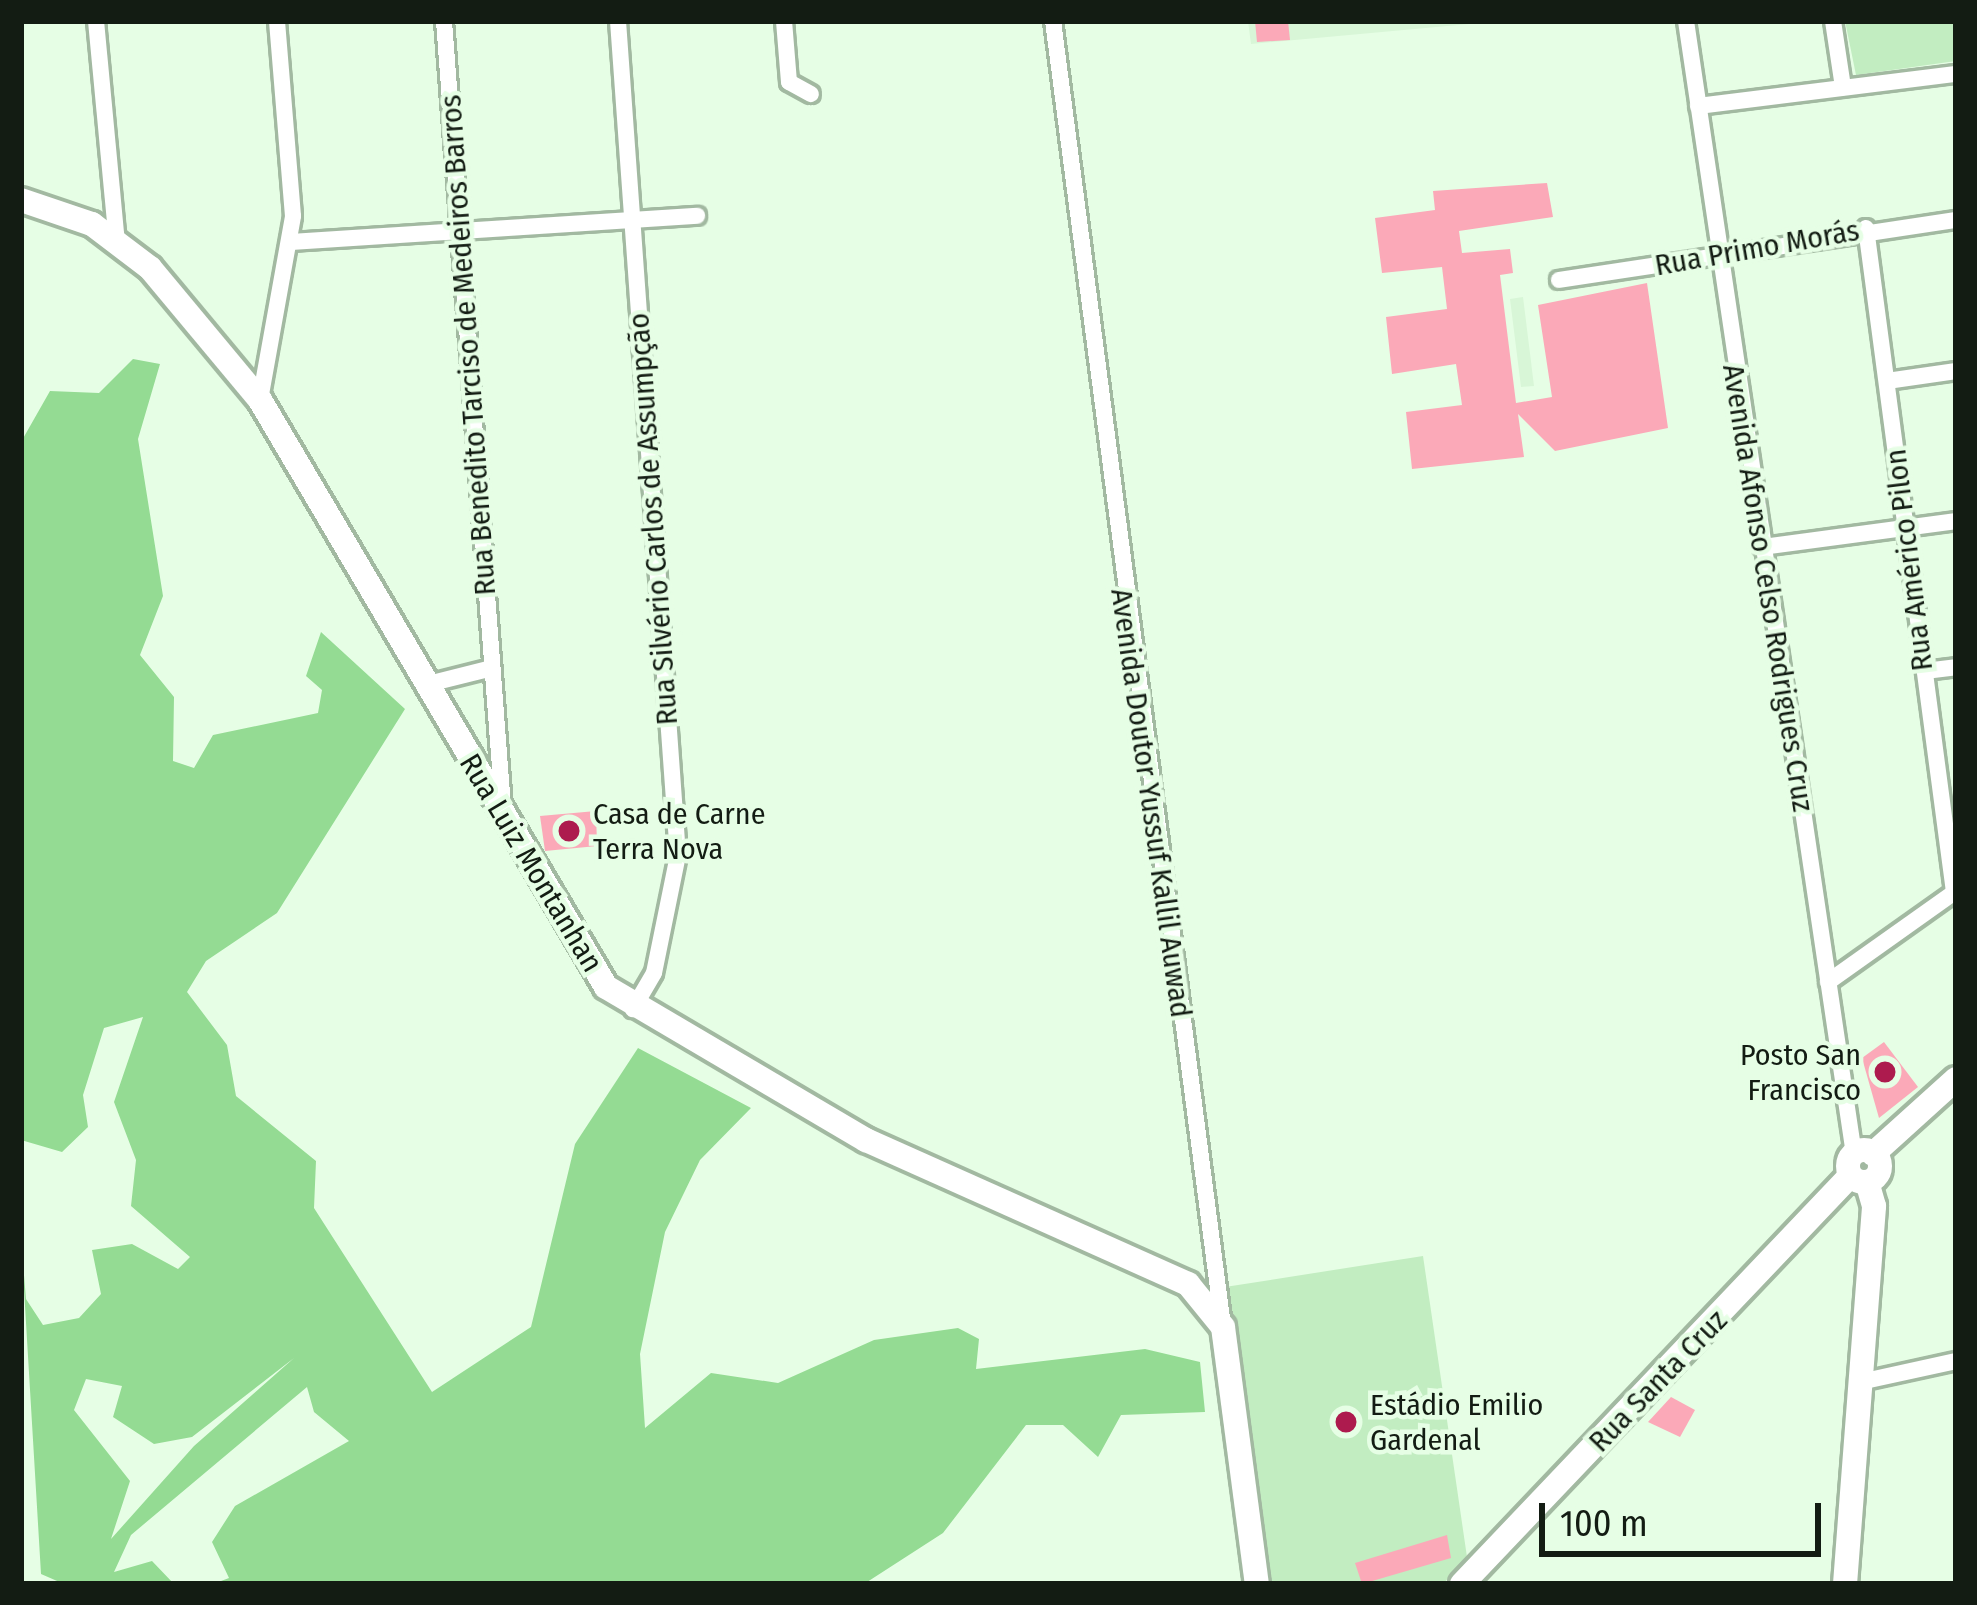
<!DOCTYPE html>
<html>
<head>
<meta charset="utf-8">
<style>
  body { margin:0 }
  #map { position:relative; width:1977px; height:1605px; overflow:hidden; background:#e6fee5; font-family:"Fira Sans Condensed",sans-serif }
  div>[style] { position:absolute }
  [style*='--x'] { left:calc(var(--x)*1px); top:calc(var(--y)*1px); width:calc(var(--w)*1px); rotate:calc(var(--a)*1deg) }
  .built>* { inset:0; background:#d8f6d7 }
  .green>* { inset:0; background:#c2edc1 }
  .forest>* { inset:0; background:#94db93 }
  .building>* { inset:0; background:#fba9b8 }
  .roads { filter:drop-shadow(3px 0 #a2b9a1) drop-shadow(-3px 0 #a2b9a1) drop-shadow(0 3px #a2b9a1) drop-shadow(0 -3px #a2b9a1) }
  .street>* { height:16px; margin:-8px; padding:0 8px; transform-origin:8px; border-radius:8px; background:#fff }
  .secondary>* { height:24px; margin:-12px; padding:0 12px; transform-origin:12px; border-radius:12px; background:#fff }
  .secondary>.ring { margin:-12px; padding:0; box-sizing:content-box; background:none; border:24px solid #fff; border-radius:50% }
  .dots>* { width:33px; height:33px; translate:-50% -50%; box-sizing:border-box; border:6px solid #e6fee5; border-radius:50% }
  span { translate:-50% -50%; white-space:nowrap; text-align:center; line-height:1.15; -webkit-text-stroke:9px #e6fee5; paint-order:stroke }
  .street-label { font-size:30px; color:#131c13 }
  .poi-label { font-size:30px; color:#131c13 }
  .left { translate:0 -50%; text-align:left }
  .right { translate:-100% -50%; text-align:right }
  .frame { position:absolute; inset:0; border:24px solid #131c13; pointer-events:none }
  .scale { position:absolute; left:1539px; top:1503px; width:282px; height:54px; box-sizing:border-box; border:6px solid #131c13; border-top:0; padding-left:15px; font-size:36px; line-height:42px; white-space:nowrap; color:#131c13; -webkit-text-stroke:9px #e6fee5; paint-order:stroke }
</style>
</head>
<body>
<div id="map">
  <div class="built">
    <div style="clip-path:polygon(1248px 21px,1491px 21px,1491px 22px,1251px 44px)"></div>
    <div style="clip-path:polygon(1523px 297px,1534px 386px,1521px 387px,1510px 299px)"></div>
  </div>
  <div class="green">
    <div style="clip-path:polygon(1845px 21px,1956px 21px,1956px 61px,1856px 75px)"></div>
    <div style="clip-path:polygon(1423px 1256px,1467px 1557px,1443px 1584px,1267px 1584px,1225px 1287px)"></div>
  </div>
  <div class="forest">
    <div style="clip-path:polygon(evenodd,133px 359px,160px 364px,138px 439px,163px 596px,140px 655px,174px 697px,173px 761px,194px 768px,213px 735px,318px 713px,322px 690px,306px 676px,321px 632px,405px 709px,277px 913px,206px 961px,187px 992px,227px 1045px,236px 1096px,316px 1161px,314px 1208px,432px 1392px,531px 1327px,575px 1144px,638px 1048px,751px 1108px,700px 1160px,665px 1232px,640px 1354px,645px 1428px,711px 1373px,778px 1383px,874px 1340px,958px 1328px,979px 1339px,976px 1369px,1145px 1349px,1200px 1362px,1205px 1412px,1121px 1415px,1098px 1457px,1063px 1425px,1026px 1425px,943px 1533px,864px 1584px,213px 1584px,229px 1578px,212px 1542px,235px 1506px,349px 1441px,314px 1412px,307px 1387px,131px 1535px,114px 1572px,152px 1561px,174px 1584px,64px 1584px,41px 1574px,21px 1239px,26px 1299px,43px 1325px,79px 1318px,101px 1294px,92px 1250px,132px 1244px,178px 1269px,190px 1257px,131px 1206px,136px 1160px,114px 1102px,143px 1017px,104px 1028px,83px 1095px,88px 1127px,62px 1152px,21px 1140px,21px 442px,50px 391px,99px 393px,133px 359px,294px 1358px,194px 1446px,111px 1539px,130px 1481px,74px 1410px,86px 1379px,122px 1386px,113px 1417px,154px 1444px,192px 1437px,294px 1358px)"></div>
  </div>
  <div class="building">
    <div style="clip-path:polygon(1255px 21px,1288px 21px,1290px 40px,1257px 42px)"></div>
    <div style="clip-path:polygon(1547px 183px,1553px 217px,1459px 231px,1462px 253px,1510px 249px,1513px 273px,1500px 275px,1516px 403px,1552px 397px,1538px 305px,1647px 283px,1668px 428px,1555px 451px,1518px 414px,1524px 457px,1412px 469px,1406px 412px,1462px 405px,1456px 364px,1392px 374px,1386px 317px,1447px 309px,1442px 267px,1382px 273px,1375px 218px,1435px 210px,1433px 191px)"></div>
    <div style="clip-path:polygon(596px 811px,597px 846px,545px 851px,540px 816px)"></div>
    <div style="clip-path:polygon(1884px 1042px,1918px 1087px,1879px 1118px,1862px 1058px)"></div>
    <div style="clip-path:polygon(1671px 1397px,1695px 1410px,1680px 1437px,1648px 1422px)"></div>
    <div style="clip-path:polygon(1447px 1535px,1451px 1558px,1362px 1584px,1355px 1563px)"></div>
  </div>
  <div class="roads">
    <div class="street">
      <div style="--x:96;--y:21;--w:223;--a:84.6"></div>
      <div style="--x:444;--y:21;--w:789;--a:85.71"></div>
      <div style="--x:618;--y:21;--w:836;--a:85.89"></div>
      <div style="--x:678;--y:855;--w:120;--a:101.5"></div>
      <div style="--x:654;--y:973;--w:42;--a:120.3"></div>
      <div style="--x:784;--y:21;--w:61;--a:85.3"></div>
      <div style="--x:789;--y:82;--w:25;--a:29"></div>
      <div style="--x:1053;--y:21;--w:1317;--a:82.58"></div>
      <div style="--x:1686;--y:21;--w:1145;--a:81.57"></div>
      <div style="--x:1833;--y:21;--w:67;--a:81.4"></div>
      <div style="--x:1698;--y:106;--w:260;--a:-7.1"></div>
      <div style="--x:1866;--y:228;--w:670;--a:82.45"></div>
      <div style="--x:291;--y:242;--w:407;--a:-3.7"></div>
      <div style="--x:1559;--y:280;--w:402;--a:-8.6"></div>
      <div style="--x:1887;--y:381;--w:70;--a:-8.2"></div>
      <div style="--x:260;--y:400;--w:187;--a:-79.8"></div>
      <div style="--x:293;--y:216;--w:196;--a:-94.7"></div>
      <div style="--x:1762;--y:547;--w:196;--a:-7.6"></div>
      <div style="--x:1925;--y:671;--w:31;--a:-7"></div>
      <div style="--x:424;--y:685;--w:70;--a:-14"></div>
      <div style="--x:1828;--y:982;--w:157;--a:-35.4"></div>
      <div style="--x:1860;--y:1382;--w:98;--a:-12.3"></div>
    </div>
    <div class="secondary">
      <div style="--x:21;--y:200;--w:75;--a:18.7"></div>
      <div style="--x:92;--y:224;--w:73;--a:37.2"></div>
      <div style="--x:150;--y:268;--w:172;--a:50.2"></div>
      <div style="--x:260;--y:400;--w:681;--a:59.48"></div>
      <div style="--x:606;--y:987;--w:302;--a:30.5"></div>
      <div style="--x:866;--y:1140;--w:353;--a:24.1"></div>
      <div style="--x:1188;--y:1284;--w:55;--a:50.9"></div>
      <div style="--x:1223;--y:1327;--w:259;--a:82.5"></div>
      <div class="ring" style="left:1848px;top:1150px;width:8px;height:8px"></div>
      <div style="--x:1873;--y:1154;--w:112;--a:-42.1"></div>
      <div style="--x:1462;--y:1584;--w:563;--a:-46.44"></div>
      <div style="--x:1845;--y:1584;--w:379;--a:-85.6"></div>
      <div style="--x:1874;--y:1206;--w:25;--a:-106"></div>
    </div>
  </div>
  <div class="dots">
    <div style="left:569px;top:831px;background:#ad1b4e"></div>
    <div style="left:1885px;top:1072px;background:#ad1b4e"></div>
    <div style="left:1346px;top:1422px;background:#ad1b4e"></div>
  </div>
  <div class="street-label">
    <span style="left:1757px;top:248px;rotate:-10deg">Rua Primo Morás</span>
    <span style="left:468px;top:345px;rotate:-94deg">Rua Benedito Tarciso de Medeiros Barros</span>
    <span style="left:653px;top:519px;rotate:-94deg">Rua Silvério Carlos de Assumpção</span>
    <span style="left:1909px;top:560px;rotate:-97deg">Rua Américo Pilon</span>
    <span style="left:1768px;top:588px;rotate:81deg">Avenida Afonso Celso Rodrigues Cruz</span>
    <span style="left:1151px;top:803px;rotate:82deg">Avenida Doutor Yussuf Kallil Auwad</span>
    <span style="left:531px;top:863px;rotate:59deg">Rua Luiz Montanhan</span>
    <span style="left:1658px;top:1381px;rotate:-46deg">Rua Santa Cruz</span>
  </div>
  <div class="poi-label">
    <span class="left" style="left:593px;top:831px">Casa de Carne<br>Terra Nova</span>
    <span class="right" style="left:1861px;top:1072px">Posto San<br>Francisco</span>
    <span class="left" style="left:1370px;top:1422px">Estádio Emilio<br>Gardenal</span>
  </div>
  <div class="frame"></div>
  <div class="scale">100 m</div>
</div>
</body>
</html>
